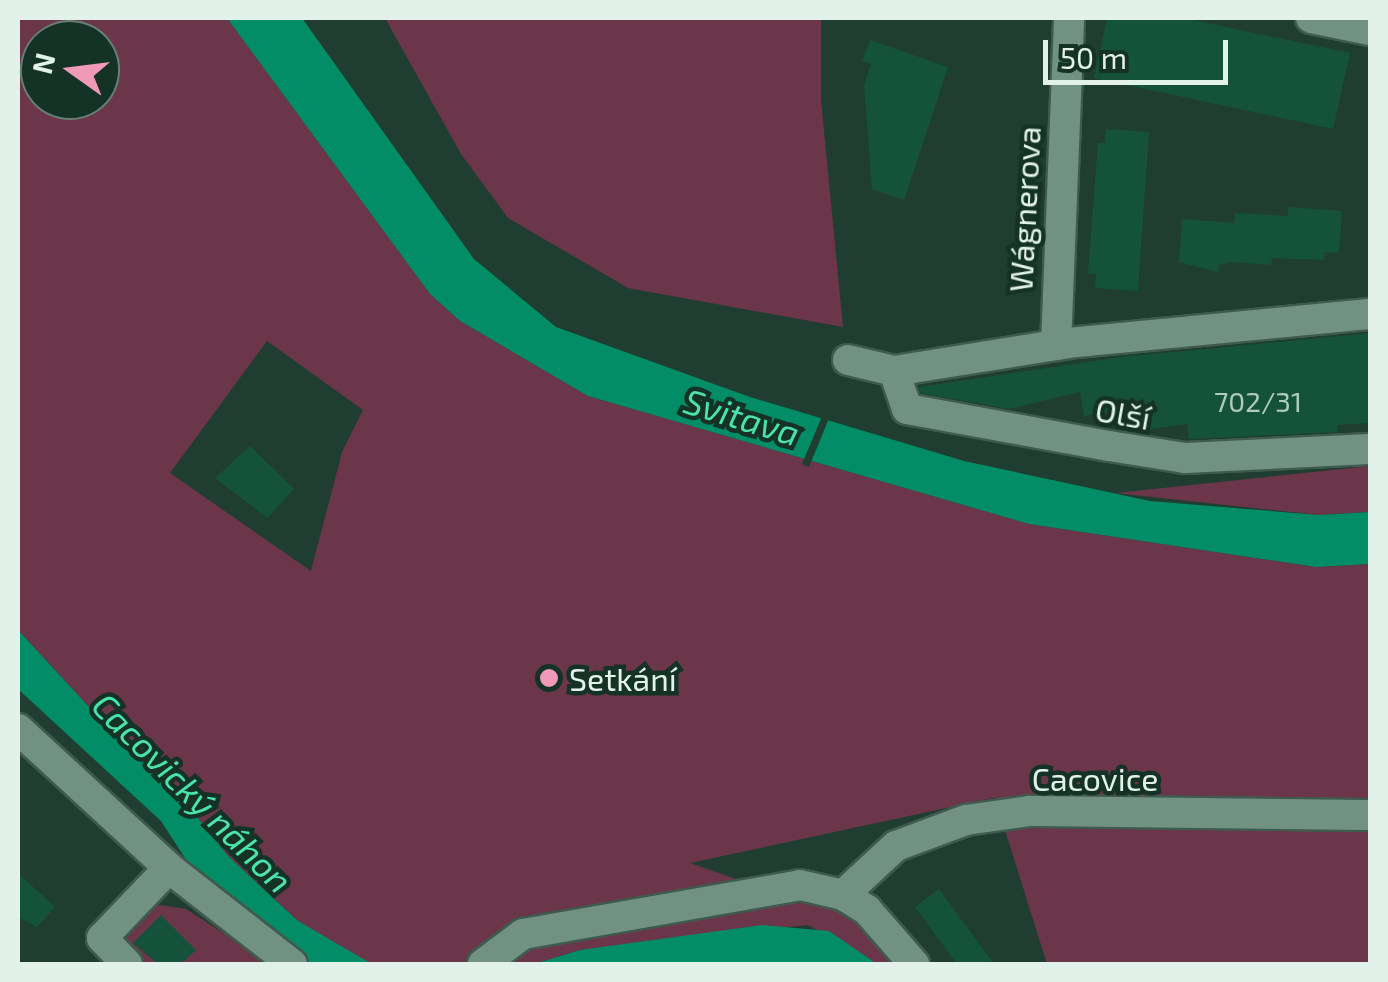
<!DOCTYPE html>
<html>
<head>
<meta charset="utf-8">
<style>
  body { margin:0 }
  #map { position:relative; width:1388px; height:982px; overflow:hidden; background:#203d31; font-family:"Exo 2",sans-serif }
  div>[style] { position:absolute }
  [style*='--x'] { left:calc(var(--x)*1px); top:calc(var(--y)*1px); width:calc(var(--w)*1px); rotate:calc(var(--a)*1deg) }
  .green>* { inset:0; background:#6b354a }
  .water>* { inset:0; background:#028d67 }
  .pier>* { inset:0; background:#203d31 }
  .building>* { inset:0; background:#15523c }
  .roads { filter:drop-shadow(2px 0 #3f5a4f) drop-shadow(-2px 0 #3f5a4f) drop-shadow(0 2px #3f5a4f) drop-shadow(0 -2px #3f5a4f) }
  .minor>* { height:30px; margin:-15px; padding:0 15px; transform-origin:15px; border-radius:15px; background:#719182 }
  .dots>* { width:28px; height:28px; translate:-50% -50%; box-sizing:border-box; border:5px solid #153227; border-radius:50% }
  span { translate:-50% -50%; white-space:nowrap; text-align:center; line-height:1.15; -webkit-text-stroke:9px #153227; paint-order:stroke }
  .number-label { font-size:28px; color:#afcabe }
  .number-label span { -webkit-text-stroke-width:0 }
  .street-label { font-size:32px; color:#e2f2ea }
  .poi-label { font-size:32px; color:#e2f2ea }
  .left { translate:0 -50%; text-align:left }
  .water-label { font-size:35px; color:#4ae2ad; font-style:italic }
  .frame { position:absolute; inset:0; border:20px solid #e2f2ea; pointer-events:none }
  .north { position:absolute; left:20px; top:20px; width:100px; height:100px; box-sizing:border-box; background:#153227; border:2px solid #677f75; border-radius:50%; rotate:284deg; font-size:28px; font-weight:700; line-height:40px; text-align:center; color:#e2f2ea }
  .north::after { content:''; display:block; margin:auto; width:35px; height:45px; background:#ef9ab8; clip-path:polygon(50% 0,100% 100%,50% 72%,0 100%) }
  .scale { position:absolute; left:1043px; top:40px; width:185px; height:45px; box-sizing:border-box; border:5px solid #e2f2ea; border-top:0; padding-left:12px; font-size:30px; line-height:35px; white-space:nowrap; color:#e2f2ea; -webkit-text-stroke:8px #153227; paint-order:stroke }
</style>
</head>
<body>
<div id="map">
  <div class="green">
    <div style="clip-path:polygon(evenodd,18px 18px,227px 18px,430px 294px,460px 321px,588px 396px,1029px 524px,1316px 567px,1370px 564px,1370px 798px,993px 798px,690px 863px,788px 897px,815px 897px,870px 928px,897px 964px,877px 964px,808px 925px,580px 950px,534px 964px,372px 964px,351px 955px,298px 921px,228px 856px,170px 783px,115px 735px,18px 630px,18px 18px,40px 40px,100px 40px,100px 100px,40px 100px,40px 40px,18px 18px,267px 341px,363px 410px,342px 452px,311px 571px,170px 473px,267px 341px)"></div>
    <div style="clip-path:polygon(385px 18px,821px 18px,821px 100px,843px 327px,628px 288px,508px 218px,461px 154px)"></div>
    <div style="clip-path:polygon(1370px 466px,1370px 512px,1319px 515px,1115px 493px)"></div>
    <div style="clip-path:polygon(1004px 827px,1370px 831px,1370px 964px,1047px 964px)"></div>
    <div style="clip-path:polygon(147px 903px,186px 909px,271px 964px,144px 964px,120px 938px)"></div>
  </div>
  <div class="water">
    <div style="clip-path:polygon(227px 18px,302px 18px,474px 259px,556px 327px,750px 397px,964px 461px,1150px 501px,1319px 515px,1370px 512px,1370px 564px,1316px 567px,1029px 524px,588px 396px,460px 321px,430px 294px)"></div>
    <div style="clip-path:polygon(18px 630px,115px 735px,170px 783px,228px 856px,298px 921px,372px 964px,305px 964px,196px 875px,161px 821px,18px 689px)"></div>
    <div style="clip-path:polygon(762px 925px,829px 931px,877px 964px,534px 964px,580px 950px)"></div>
  </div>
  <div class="pier">
    <div style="clip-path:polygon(823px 414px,830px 416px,809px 467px,802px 464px)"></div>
  </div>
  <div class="building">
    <div style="clip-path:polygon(1107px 18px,1183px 18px,1350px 53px,1333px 129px,1094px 78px)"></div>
    <div style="clip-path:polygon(870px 40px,948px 67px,904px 200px,872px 189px,864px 85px,871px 64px,862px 61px)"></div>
    <div style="clip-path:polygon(1106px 129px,1149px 132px,1138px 291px,1095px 288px,1096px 274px,1088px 274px,1098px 143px,1105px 143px)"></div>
    <div style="clip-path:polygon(1288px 207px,1342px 211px,1339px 253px,1325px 252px,1324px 260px,1272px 258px,1271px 265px,1232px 262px,1219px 265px,1218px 272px,1179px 262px,1182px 219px,1234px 223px,1235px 213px,1288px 216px)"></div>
    <div style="clip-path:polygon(1370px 333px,1370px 423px,1337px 425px,1338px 432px,1189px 439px,1187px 424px,1136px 431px,1118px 428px,1116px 411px,1084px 416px,1080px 392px,1009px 409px,921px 393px,919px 387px,1121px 357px)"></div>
    <div style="clip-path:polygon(250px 446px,294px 489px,267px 518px,215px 478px)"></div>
    <div style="clip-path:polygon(18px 873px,55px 907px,37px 927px,18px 917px)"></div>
    <div style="clip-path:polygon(939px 889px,994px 964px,957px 964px,915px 907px)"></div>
    <div style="clip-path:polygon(161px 915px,196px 950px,181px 964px,158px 964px,133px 943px)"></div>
  </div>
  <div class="roads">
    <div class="minor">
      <div style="--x:1311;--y:18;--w:60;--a:11.5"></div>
      <div style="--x:1056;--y:345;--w:327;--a:-87.7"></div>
      <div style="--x:848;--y:360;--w:47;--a:13.4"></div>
      <div style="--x:894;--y:371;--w:176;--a:-9.1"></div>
      <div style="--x:1068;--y:343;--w:303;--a:-5.5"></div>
      <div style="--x:894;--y:371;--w:40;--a:71.1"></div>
      <div style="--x:907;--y:409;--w:205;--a:10.4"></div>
      <div style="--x:1109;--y:446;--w:77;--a:9"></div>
      <div style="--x:1185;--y:458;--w:185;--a:-2.8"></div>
      <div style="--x:18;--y:729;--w:205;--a:42.6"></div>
      <div style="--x:169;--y:868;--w:156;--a:38"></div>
      <div style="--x:843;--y:895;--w:72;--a:-42.8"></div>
      <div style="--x:896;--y:846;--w:75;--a:-20.4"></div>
      <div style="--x:966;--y:820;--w:65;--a:-8"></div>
      <div style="--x:1030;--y:811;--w:340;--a:0.7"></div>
      <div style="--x:127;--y:964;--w:36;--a:-134"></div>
      <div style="--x:102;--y:938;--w:97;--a:-46.3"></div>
      <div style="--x:483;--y:964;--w:50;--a:-36.9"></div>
      <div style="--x:523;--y:934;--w:281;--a:-10"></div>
      <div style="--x:800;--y:885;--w:44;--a:13.1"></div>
      <div style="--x:843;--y:895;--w:28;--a:32"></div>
      <div style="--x:867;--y:910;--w:72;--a:49"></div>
    </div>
  </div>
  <div class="dots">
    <div style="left:549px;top:678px;background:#ef9ab8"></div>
  </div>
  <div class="number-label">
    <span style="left:1258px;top:401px">702/31</span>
  </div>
  <div class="street-label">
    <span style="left:1024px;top:209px;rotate:-87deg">Wágnerova</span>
    <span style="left:1123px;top:413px;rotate:10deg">Olší</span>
    <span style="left:1095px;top:778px">Cacovice</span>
  </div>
  <div class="poi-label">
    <span class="left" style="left:569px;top:678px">Setkání</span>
  </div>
  <div class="water-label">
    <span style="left:742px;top:416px;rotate:17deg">Svitava</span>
    <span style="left:193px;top:792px;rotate:45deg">Cacovický náhon</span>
  </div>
  <div class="frame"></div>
  <div class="north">N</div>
  <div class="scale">50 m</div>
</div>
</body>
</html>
